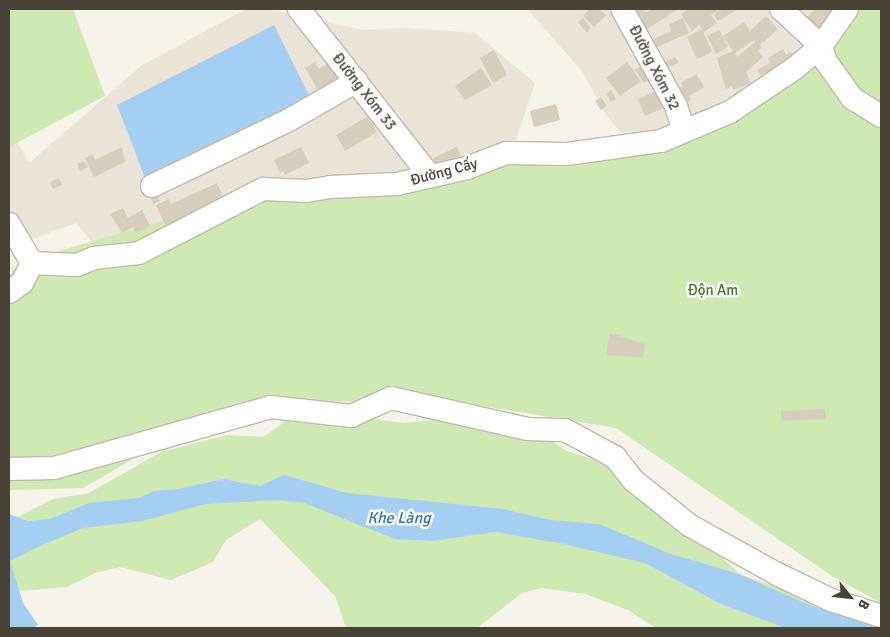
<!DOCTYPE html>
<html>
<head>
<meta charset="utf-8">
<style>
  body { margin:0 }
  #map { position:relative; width:890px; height:637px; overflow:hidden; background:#f5f2e9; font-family:Signika,sans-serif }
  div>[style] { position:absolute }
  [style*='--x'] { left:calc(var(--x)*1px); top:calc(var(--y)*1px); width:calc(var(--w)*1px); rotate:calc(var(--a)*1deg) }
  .residential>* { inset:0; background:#e9e4d7 }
  .green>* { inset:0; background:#cee9b2 }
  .water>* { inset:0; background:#a5cff2 }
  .building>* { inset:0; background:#d7cebe }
  .roads { filter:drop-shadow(1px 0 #c1baac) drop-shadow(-1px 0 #c1baac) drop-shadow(0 1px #c1baac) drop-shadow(0 -1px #c1baac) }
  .minor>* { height:22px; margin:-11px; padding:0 11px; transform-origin:11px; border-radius:11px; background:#fff }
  span { translate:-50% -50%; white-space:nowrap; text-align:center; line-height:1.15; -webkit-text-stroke:5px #fff; paint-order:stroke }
  .street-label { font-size:15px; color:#494337 }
  .park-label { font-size:15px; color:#457d29 }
  .water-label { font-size:16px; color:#2e77b8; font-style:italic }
  .frame { position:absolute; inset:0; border:10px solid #494337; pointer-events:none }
  .north { position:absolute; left:825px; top:572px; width:50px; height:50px; -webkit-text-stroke:4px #fff; paint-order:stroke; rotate:119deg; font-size:14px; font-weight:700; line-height:20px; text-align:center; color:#494337 }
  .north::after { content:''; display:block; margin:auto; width:18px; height:22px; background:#494337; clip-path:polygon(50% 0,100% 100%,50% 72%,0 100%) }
</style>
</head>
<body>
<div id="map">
  <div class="residential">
    <div style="clip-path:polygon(246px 9px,270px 9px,363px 30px,407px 28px,475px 33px,535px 83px,499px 191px,138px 297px,76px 223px,9px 248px,9px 127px,29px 163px,141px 66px)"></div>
    <div style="clip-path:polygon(527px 9px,863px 9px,655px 174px,604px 112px,582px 71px)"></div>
  </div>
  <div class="green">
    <div style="clip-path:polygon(9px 9px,73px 9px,105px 96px,9px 147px)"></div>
    <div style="clip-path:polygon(847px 9px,881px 9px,881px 603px,832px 576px,616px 428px,435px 398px,281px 404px,164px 441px,83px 488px,9px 490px,9px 277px,13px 270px,41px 256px,250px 196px,567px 154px,730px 112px)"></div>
    <div style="clip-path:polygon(351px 416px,403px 423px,463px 417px,547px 438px,567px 451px,604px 463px,644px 505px,689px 525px,739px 574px,791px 592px,848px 628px,656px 628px,628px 610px,585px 594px,542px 588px,522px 593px,477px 628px,349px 628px,345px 625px,335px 596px,260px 519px,226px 540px,213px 562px,171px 580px,120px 567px,95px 573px,67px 587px,9px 592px,9px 515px,18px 517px,53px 499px,89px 493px,161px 452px,227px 435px,263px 437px,286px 421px)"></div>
  </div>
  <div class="water">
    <div style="clip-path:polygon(274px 25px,312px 101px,145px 178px,117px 105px)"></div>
    <div style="clip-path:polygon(284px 475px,347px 493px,503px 509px,551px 520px,599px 524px,671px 554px,739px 574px,807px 604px,881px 628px,786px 628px,721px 604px,645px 563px,564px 544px,495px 532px,433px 541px,395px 539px,304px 503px,277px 500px,206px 504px,142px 521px,83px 528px,42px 545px,10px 561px,23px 603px,38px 625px,33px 628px,9px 628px,9px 514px,28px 521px,50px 519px,89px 503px,139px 498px,154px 491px,178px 489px,224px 479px,260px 486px)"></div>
  </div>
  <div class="building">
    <div style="clip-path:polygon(590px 9px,599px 9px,606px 15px,594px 27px,583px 16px)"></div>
    <div style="clip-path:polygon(639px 9px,647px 12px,653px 9px,677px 10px,647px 29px,635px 11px)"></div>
    <div style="clip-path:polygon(688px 9px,738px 9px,718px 21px,714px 15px,720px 9px,711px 15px,717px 23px,704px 32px,699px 25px,692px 31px,681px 14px)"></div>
    <div style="clip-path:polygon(815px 9px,835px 9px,818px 35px,805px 19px)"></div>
    <div style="clip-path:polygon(evenodd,766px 16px,778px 29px,760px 45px,762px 48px,758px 51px,763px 57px,746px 72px,750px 83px,734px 90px,732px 86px,726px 89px,717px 58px,733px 51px,723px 36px,744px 22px,750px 31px,766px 16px,754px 40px,755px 42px,737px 57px,735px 53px,754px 40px)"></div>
    <div style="clip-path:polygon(583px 18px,591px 28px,587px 33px,578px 22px)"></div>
    <div style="clip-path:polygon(683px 18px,689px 33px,655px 48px,652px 40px,671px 31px,669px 24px)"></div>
    <div style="clip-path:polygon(702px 29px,712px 52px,697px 59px,687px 37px)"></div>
    <div style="clip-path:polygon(719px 30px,728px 47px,716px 54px,707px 36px)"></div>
    <div style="clip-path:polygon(783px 49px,786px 55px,791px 52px,797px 62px,765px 77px,763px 74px,760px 75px,757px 70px,770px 63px,768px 58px)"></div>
    <div style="clip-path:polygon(494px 50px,507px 75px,493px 83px,480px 58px)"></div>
    <div style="clip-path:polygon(676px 57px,678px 63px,667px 68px,665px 62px)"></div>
    <div style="clip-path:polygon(336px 59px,347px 78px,320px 94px,305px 68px,315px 62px,319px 69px)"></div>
    <div style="clip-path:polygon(648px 61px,657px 74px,644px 83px,635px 70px)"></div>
    <div style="clip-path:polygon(627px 62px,641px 81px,620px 96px,606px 78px)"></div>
    <div style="clip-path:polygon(481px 68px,492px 85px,465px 100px,455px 86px)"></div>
    <div style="clip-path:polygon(696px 74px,704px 87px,689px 96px,691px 100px,685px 104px,674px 88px,683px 87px,681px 83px)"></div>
    <div style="clip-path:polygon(611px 90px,616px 99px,611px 102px,606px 94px)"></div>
    <div style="clip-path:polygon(658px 90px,665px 107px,645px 116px,638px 99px)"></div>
    <div style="clip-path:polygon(601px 97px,607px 106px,601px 110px,595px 101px)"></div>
    <div style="clip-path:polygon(556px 104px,560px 120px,534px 127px,530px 111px)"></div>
    <div style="clip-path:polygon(368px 116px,377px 132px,345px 151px,336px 135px)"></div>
    <div style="clip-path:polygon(122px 147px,125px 162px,94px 177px,85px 158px,93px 154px,95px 160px)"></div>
    <div style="clip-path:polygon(301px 147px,309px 163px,285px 175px,283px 171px,280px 173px,274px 160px)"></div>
    <div style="clip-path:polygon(457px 147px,463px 161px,437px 169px,433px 158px)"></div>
    <div style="clip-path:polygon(84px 161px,88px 167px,80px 171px,77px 164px)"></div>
    <div style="clip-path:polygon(59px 178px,62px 185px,53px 189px,50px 182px)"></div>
    <div style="clip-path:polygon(217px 183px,225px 201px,166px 227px,156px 205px,169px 199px,171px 204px)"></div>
    <div style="clip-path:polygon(155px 189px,160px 201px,153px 204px,148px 192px)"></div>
    <div style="clip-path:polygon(123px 208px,128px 218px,142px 210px,150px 226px,136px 233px,133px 227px,122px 233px,110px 214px)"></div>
    <div style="clip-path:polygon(610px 333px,645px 344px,643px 358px,606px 355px)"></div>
    <div style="clip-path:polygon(825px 409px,826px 419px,781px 421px,781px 411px)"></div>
  </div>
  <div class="roads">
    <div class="minor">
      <div style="--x:299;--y:9;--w:211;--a:51.9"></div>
      <div style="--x:622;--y:9;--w:111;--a:60.9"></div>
      <div style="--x:676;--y:106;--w:25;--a:72"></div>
      <div style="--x:781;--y:9;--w:54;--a:42.8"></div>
      <div style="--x:821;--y:46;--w:15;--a:74"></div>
      <div style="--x:825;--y:60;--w:47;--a:54.6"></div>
      <div style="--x:852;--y:98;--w:34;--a:32"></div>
      <div style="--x:152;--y:186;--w:152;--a:-25.7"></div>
      <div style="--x:289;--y:120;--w:78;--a:-29.8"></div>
      <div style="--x:9;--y:224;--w:45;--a:59.5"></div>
      <div style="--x:32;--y:263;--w:45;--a:2.5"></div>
      <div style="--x:77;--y:265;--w:18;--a:-22"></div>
      <div style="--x:94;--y:258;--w:45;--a:-6.3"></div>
      <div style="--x:139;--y:253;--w:140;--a:-27.3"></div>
      <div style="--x:263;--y:189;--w:43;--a:2.7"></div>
      <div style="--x:306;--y:191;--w:24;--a:-9"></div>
      <div style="--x:330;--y:187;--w:67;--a:-2.6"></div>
      <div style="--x:397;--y:184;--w:72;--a:-12.9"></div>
      <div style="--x:467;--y:168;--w:42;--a:-21"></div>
      <div style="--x:506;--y:153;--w:61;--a:0.9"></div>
      <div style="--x:567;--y:154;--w:95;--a:-7.9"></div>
      <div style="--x:661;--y:141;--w:75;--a:-22.8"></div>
      <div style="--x:730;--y:112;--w:78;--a:-34.1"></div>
      <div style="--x:795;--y:68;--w:34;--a:-40"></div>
      <div style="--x:821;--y:46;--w:45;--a:-54.9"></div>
      <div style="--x:9;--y:292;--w:16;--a:-35"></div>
      <div style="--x:22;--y:283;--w:22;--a:-63"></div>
      <div style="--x:9;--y:469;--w:45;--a:-1.3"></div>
      <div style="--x:54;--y:468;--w:225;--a:-15.7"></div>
      <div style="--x:271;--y:407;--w:81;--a:6.4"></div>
      <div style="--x:351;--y:416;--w:44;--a:-24.2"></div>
      <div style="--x:391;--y:398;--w:140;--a:12.8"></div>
      <div style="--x:528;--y:429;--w:37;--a:2"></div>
      <div style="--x:565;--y:430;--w:57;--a:28.4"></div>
      <div style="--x:615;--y:457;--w:29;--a:52"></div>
      <div style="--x:633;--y:480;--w:72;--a:38.8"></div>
      <div style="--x:689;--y:525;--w:101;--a:29.1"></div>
      <div style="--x:777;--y:574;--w:60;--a:25.7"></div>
      <div style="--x:831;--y:600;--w:52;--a:17.7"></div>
    </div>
  </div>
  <div class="street-label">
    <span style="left:654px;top:68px;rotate:63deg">Đường Xóm 32</span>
    <span style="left:364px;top:92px;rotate:52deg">Đường Xóm 33</span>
    <span style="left:444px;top:172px;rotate:-15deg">Đường Cấy</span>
  </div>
  <div class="park-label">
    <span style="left:713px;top:291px">Độn Am</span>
  </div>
  <div class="water-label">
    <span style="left:399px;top:518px">Khe Làng</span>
  </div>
  <div class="frame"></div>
  <div class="north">B</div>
</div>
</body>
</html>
